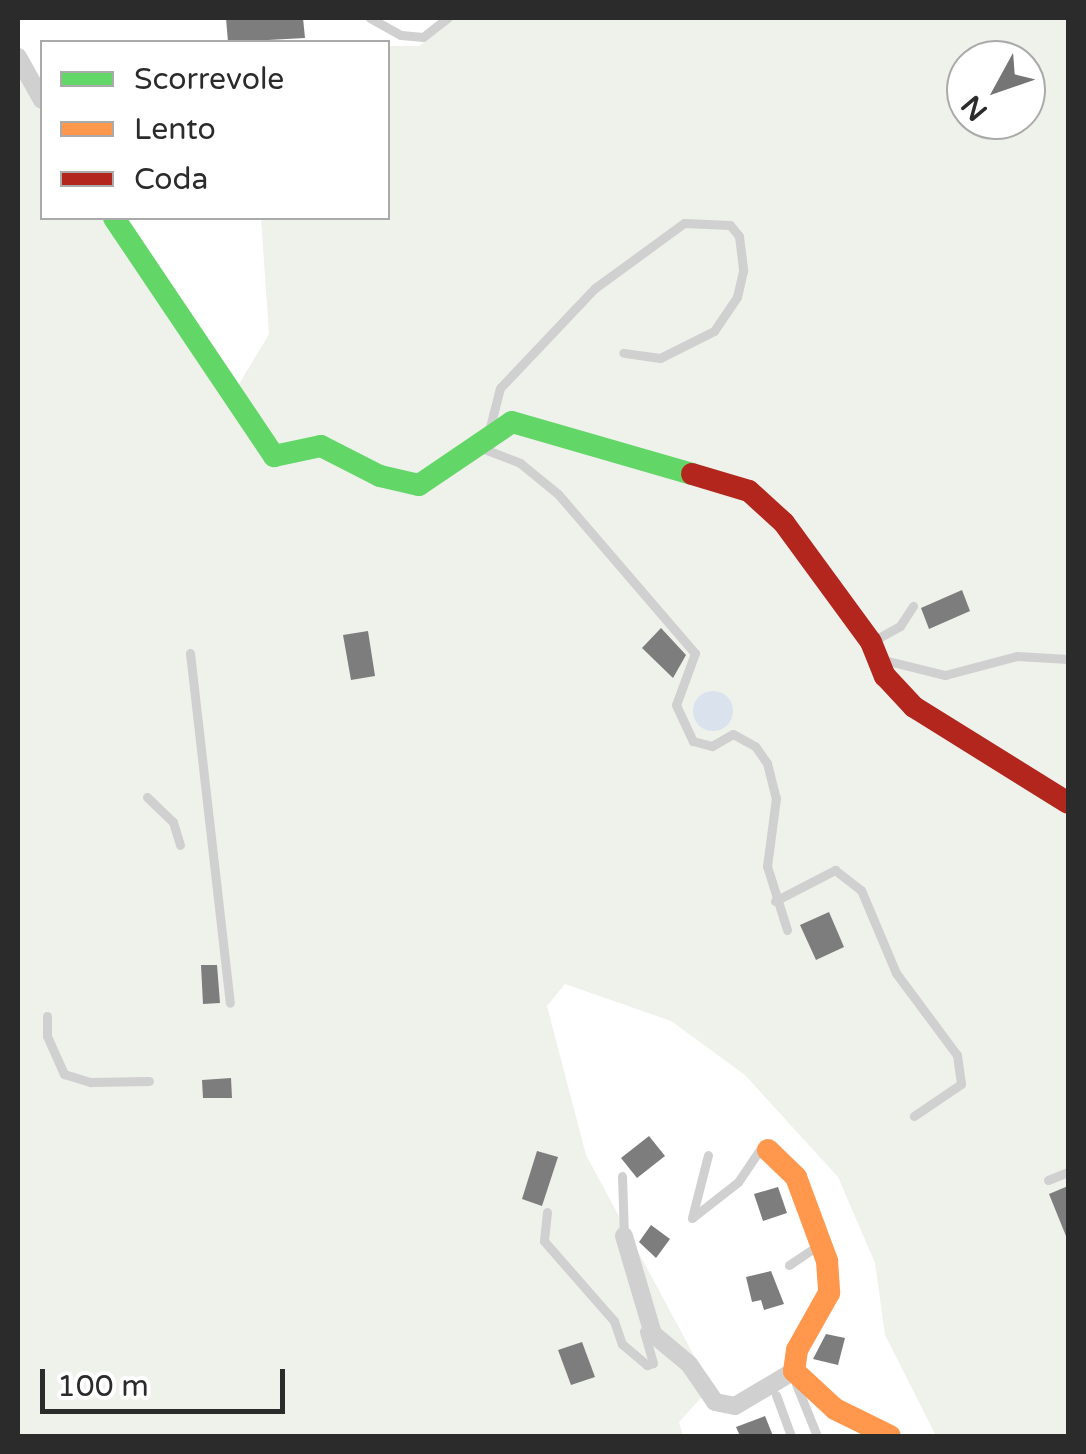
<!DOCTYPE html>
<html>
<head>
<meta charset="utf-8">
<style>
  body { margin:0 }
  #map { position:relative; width:1086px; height:1454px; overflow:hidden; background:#fff; font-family:"Varela Round",sans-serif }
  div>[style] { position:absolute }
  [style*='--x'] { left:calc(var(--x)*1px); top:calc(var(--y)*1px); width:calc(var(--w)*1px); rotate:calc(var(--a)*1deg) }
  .green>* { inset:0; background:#eef2eb }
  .water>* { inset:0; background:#d9e2ed }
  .round { border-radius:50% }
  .building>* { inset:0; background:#7d7d7d }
  .lane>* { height:9px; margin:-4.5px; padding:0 4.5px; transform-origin:4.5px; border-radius:4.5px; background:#d0d0d0 }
  .street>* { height:18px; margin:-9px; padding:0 9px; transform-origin:9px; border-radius:9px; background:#d0d0d0 }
  .fast>* { height:22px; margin:-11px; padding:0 11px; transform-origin:11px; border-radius:11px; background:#63d668 }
  .slow>* { height:22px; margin:-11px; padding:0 11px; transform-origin:11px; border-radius:11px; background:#ff974d }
  .jam>* { height:22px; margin:-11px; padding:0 11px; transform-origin:11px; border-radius:11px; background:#b3261e }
  span { translate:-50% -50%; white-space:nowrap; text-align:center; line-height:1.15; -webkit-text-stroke:10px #fff; paint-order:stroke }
  .frame { position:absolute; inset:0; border:20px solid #2b2b2b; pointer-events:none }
  .legend { position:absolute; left:40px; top:40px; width:350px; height:180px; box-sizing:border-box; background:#fff; border:2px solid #aaa; margin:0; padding:12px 18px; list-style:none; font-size:30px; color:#2b2b2b }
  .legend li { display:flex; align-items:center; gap:20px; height:50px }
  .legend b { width:50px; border:2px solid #aaa }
  .north { position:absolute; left:946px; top:40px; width:100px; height:100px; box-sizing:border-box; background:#fff; border:2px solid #aaa; border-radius:50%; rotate:230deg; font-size:28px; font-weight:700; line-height:40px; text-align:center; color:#2b2b2b }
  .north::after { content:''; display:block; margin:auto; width:35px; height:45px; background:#757575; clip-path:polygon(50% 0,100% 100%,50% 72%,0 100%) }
  .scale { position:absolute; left:40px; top:1369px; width:245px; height:45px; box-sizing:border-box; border:5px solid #2b2b2b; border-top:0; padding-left:12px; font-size:30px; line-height:35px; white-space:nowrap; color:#2b2b2b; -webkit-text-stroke:8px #fff; paint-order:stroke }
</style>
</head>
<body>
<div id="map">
  <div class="green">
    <div style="clip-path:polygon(evenodd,455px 18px,1068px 18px,1068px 1436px,936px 1436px,885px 1335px,875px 1263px,838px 1177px,745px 1075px,671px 1021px,565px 984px,547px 1006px,586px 1155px,711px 1387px,679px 1422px,683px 1436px,18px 1436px,18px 70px,42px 102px,42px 218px,120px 218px,239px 384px,269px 334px,261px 218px,388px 218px,388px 46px,419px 46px,455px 18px,966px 60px,1026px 60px,1026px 120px,966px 120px,966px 60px)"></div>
  </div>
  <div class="water">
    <div class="round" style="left:693px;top:691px;width:40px;height:40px"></div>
  </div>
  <div class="building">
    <div style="clip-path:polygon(226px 18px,303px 18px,305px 38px,228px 42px)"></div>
    <div style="clip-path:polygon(962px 590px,970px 611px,929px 629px,921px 608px)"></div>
    <div style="clip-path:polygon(661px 628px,686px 655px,673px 678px,642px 648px)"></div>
    <div style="clip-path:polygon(368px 631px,375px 676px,351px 680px,343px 635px)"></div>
    <div style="clip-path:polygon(829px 912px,844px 947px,816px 960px,800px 925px)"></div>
    <div style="clip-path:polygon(201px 965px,217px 965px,220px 1003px,203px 1004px)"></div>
    <div style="clip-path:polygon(231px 1078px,232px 1098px,203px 1098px,202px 1080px)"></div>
    <div style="clip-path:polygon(649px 1136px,665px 1156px,637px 1178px,621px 1158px)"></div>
    <div style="clip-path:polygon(537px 1151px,558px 1157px,542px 1206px,522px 1199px)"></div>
    <div style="clip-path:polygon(1068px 1186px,1068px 1241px,1049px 1194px)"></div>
    <div style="clip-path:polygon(778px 1187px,787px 1213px,763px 1221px,754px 1194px)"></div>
    <div style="clip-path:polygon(651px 1225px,670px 1239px,656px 1258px,639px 1242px)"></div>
    <div style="clip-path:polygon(771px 1271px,784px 1304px,764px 1310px,761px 1300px,752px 1302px,746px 1277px)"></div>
    <div style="clip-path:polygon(826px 1334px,845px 1338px,838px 1365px,813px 1359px)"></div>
    <div style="clip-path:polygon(582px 1342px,595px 1377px,571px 1385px,558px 1350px)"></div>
    <div style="clip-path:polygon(765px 1416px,773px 1436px,740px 1436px,736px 1427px)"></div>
  </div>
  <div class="lane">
    <div style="--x:370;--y:18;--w:35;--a:29"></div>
    <div style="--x:401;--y:35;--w:22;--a:5"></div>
    <div style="--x:423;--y:37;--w:31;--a:-38"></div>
    <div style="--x:489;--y:431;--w:44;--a:-75.7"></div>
    <div style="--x:500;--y:388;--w:138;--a:-46.5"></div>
    <div style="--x:595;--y:288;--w:110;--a:-36.1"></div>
    <div style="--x:684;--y:223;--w:46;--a:2.5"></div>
    <div style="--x:730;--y:225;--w:14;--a:51"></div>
    <div style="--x:739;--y:236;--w:35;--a:83"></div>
    <div style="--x:743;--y:271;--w:27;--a:103"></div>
    <div style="--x:737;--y:297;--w:41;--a:124.1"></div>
    <div style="--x:714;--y:331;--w:60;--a:153.4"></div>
    <div style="--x:660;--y:358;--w:37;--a:-172"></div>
    <div style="--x:484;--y:449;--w:39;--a:21"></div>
    <div style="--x:520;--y:463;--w:49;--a:39.2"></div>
    <div style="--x:558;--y:494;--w:210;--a:49.3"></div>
    <div style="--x:695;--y:653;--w:55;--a:110.1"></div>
    <div style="--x:676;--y:705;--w:40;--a:65"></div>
    <div style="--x:693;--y:741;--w:20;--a:15"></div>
    <div style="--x:712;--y:746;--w:24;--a:-30"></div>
    <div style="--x:733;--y:734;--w:25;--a:29"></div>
    <div style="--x:755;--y:746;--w:21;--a:55"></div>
    <div style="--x:767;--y:763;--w:36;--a:76"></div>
    <div style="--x:776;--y:798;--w:69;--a:97.5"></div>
    <div style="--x:767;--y:866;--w:67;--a:72.6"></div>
    <div style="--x:873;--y:641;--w:31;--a:-29"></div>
    <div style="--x:900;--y:626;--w:24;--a:-57"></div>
    <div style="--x:190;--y:653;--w:352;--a:83.5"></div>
    <div style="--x:884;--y:660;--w:63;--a:13.8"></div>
    <div style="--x:945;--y:675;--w:74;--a:-14.8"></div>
    <div style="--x:1017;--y:656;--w:51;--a:3.4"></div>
    <div style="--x:147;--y:797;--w:36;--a:44"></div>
    <div style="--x:173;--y:822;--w:24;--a:73"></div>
    <div style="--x:775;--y:901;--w:68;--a:-27.3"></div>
    <div style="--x:835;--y:870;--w:33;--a:38"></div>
    <div style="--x:861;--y:890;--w:90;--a:67.1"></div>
    <div style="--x:896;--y:973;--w:102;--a:53.4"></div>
    <div style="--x:957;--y:1055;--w:29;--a:82"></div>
    <div style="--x:961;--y:1084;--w:57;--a:145.8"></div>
    <div style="--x:47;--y:1016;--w:20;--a:90"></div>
    <div style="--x:47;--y:1036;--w:42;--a:65.9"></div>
    <div style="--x:64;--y:1074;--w:28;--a:17"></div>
    <div style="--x:91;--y:1082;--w:58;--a:-1"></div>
    <div style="--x:708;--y:1155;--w:65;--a:104.3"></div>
    <div style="--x:692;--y:1218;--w:58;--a:-38"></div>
    <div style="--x:738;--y:1182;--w:41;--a:-55.9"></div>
    <div style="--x:622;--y:1176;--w:60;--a:88.1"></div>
    <div style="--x:1048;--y:1180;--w:22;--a:-22"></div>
    <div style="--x:547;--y:1212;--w:29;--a:96"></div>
    <div style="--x:544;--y:1241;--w:106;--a:48.8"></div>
    <div style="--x:614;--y:1321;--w:24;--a:71"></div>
    <div style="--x:622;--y:1344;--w:33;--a:40"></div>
    <div style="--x:647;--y:1365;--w:6;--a:-18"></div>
    <div style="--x:653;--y:1363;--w:33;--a:-106"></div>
    <div style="--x:789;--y:1265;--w:32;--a:-34"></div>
    <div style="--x:796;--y:1384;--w:56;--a:68"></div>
    <div style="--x:776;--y:1395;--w:44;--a:69.9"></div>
  </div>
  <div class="street">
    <div style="--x:18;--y:57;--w:49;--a:60.8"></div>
    <div style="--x:624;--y:1236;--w:102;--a:73.5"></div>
    <div style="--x:653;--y:1334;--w:47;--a:39.8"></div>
    <div style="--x:689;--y:1364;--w:46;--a:55.6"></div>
    <div style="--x:715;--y:1402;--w:20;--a:11"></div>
    <div style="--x:735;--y:1406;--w:69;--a:-30.7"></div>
  </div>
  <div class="fast">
    <div style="--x:114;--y:218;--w:287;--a:56.1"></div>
    <div style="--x:274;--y:456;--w:48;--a:-12"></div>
    <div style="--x:321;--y:446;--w:66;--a:27"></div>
    <div style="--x:380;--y:476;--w:40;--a:13"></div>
    <div style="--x:419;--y:485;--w:112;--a:-34.1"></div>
    <div style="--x:512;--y:422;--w:187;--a:16.1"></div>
  </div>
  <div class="slow">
    <div style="--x:768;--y:1150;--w:39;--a:44"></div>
    <div style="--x:796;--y:1177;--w:90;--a:69.7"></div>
    <div style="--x:827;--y:1261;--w:32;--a:86"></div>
    <div style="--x:829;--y:1293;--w:65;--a:119.3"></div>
    <div style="--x:797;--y:1350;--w:21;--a:98"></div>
    <div style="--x:794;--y:1371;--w:56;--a:42.8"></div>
    <div style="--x:835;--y:1409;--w:61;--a:26.1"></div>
  </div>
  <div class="jam">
    <div style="--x:692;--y:474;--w:59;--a:16.6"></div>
    <div style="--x:749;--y:491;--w:47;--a:42.4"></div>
    <div style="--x:784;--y:523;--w:147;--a:53.8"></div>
    <div style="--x:871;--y:642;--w:37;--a:68"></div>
    <div style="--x:885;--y:676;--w:42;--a:46.9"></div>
    <div style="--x:914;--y:707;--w:181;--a:31.9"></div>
  </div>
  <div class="frame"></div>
  <ul class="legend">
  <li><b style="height:12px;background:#63d668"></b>Scorrevole</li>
  <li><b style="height:12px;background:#ff974d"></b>Lento</li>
  <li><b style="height:12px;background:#b3261e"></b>Coda</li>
  </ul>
  <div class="north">N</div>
  <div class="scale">100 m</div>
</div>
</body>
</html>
